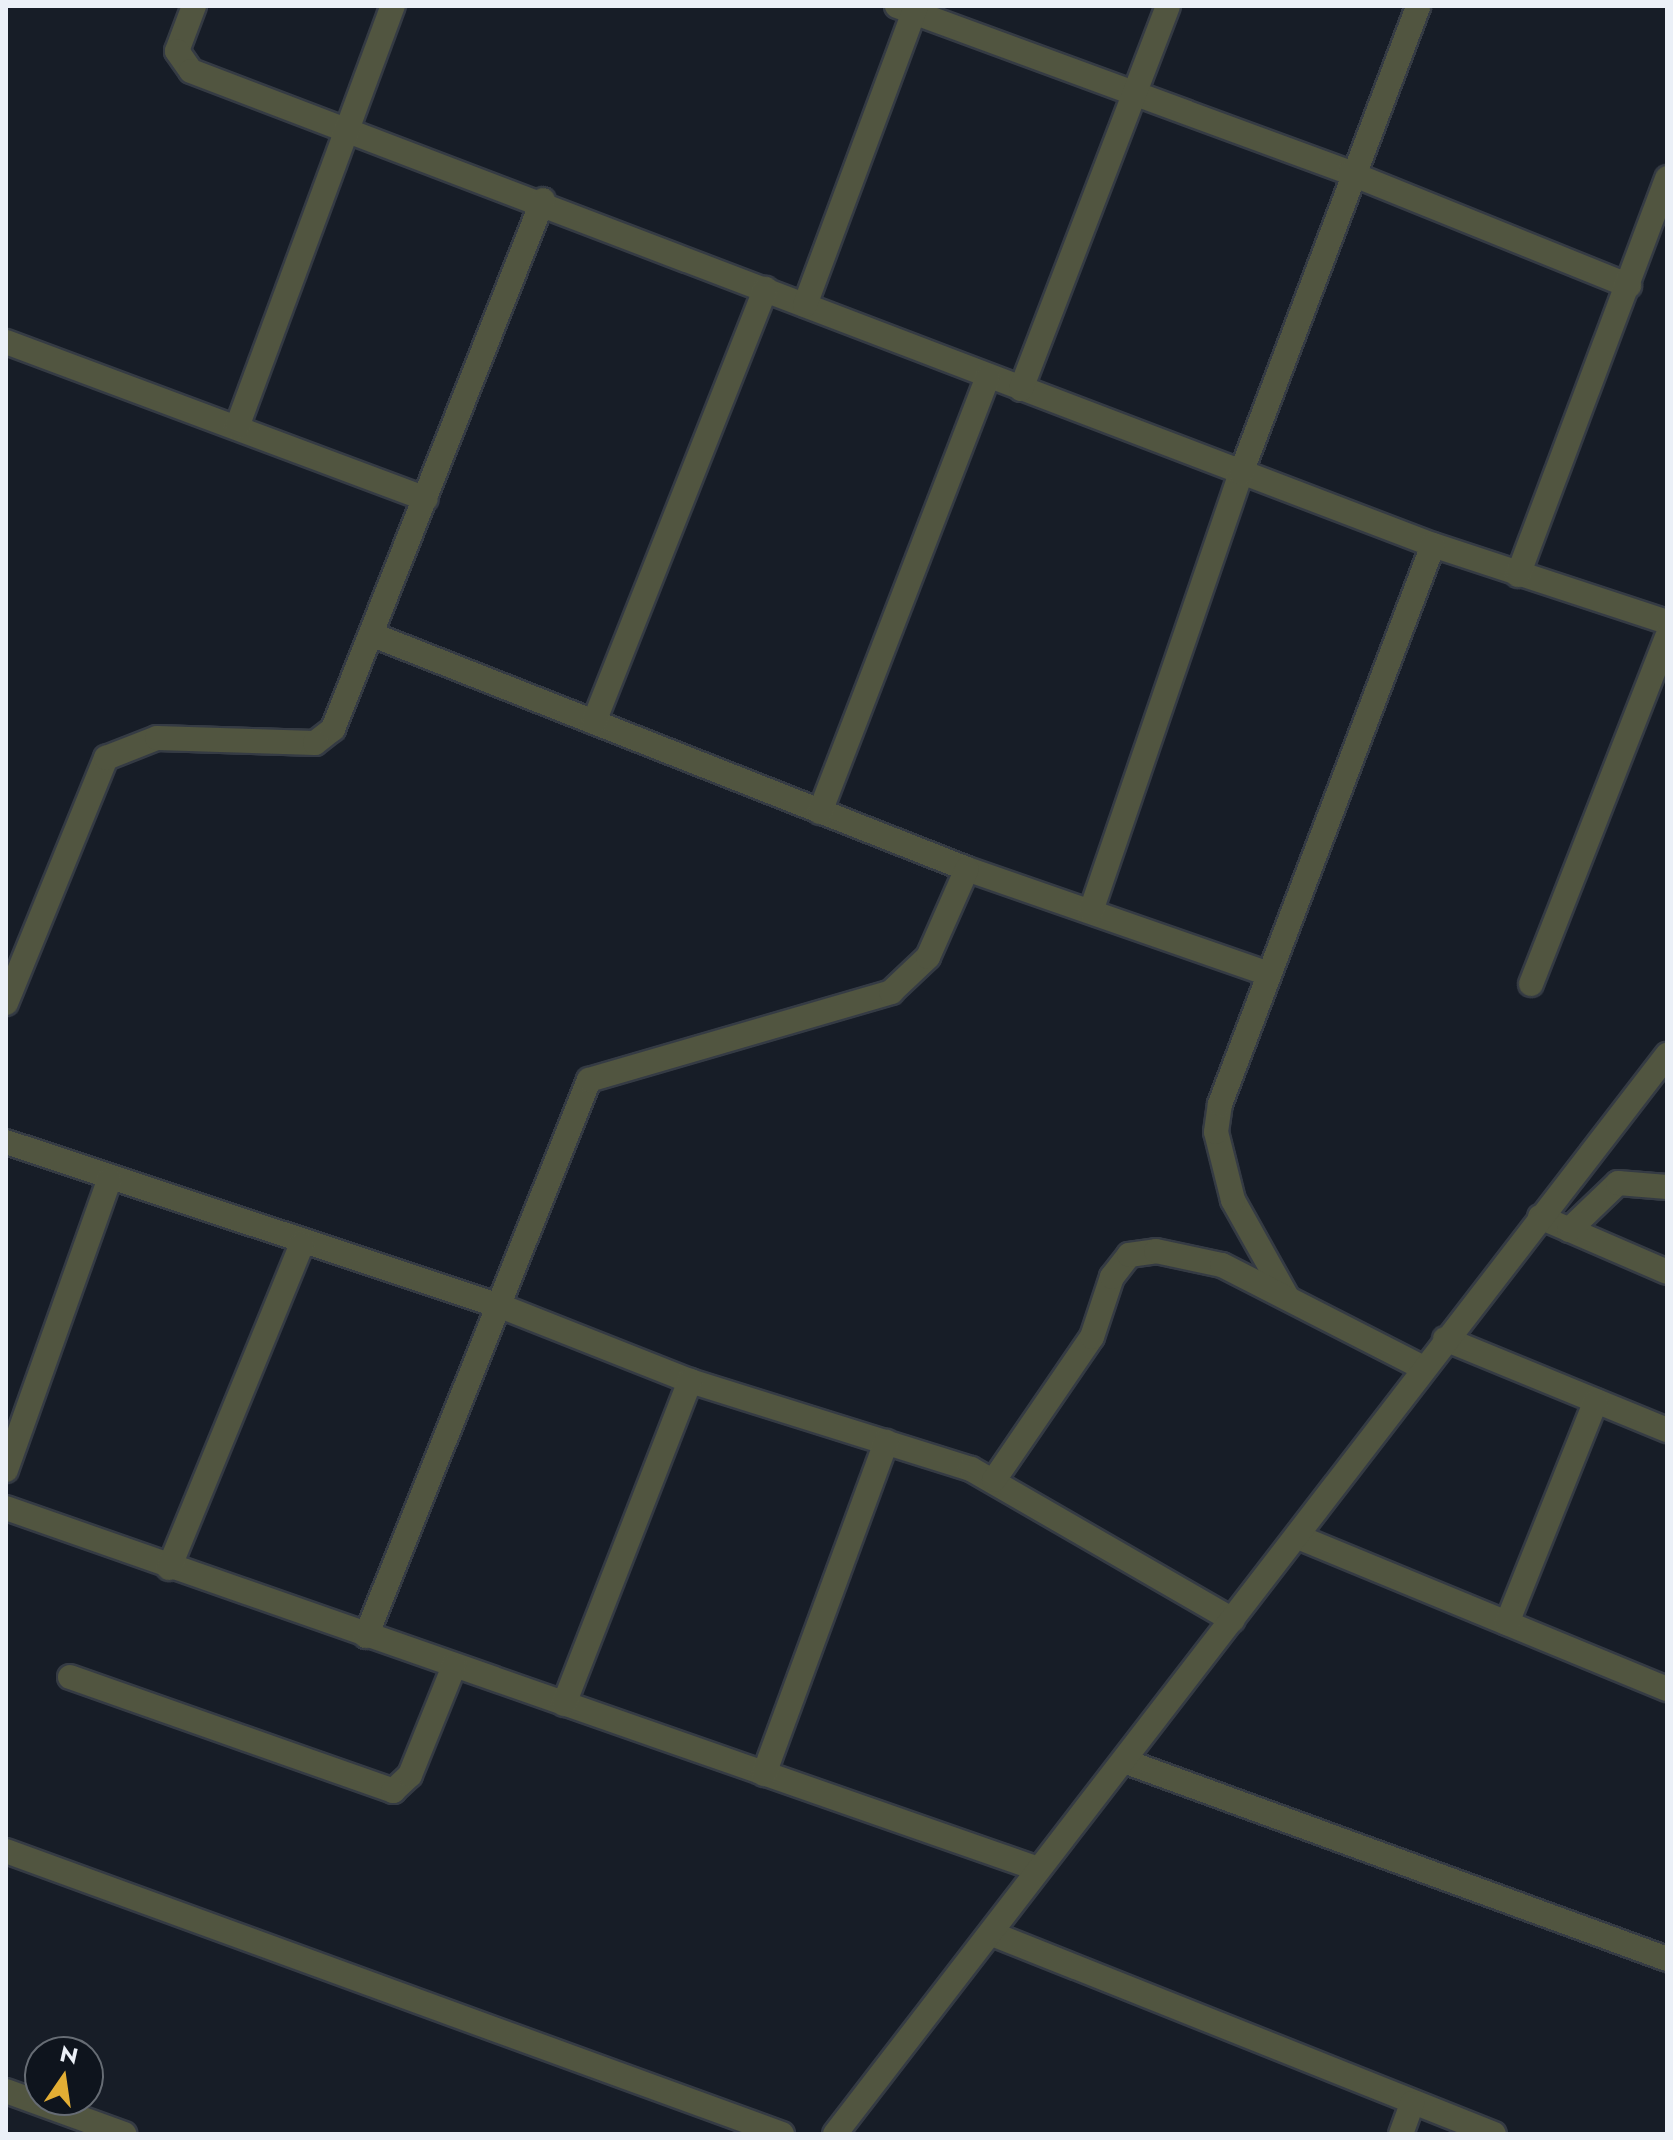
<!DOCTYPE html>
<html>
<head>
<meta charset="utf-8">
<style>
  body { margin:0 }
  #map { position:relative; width:1673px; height:2140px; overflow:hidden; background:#171d27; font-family:Jost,sans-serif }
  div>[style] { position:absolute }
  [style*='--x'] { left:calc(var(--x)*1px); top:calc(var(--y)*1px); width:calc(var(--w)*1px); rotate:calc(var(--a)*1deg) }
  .roads { filter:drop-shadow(2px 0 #353b44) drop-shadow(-2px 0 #353b44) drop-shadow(0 2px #353b44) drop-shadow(0 -2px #353b44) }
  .minor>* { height:24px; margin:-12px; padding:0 12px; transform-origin:12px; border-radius:12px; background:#515540 }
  span { translate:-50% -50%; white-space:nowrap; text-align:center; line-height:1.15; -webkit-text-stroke:8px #0e141d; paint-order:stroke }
  .frame { position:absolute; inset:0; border:8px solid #ebf0f7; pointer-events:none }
  .north { position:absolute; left:24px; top:2036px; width:80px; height:80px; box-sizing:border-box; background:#0e141d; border:2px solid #666c74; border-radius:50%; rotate:13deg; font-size:22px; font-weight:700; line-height:32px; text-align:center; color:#ebf0f7 }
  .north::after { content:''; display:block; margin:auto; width:28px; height:36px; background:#e3ae34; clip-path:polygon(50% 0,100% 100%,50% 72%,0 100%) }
</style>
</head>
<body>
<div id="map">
  <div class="roads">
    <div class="minor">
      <div style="--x:194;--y:6;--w:48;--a:110.7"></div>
      <div style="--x:177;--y:51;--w:24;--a:55"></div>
      <div style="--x:191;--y:71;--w:1329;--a:20.89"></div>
      <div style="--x:1433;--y:545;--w:246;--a:18.2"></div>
      <div style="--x:897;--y:6;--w:483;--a:20.2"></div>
      <div style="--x:1350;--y:173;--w:301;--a:22"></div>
      <div style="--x:805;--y:305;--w:319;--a:-69.6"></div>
      <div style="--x:6;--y:342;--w:448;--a:20.5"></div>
      <div style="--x:1021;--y:389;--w:410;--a:-69"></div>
      <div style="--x:237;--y:427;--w:449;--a:-69.7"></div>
      <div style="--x:1518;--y:575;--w:424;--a:-69.4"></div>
      <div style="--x:373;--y:635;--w:638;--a:21.5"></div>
      <div style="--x:967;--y:869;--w:317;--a:19.2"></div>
      <div style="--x:594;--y:722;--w:466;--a:-68.4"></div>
      <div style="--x:820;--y:812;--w:466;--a:-68.9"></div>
      <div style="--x:1091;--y:911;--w:463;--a:-71.1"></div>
      <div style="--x:1241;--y:473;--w:499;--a:-69.2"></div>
      <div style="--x:1531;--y:984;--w:373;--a:-68.6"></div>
      <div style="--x:6;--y:1003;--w:265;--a:-67.8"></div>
      <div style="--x:106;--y:758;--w:55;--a:-21.4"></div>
      <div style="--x:157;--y:738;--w:158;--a:1.8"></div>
      <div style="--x:315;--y:743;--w:23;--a:-38"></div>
      <div style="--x:333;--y:729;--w:569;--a:-68.35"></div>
      <div style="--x:6;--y:1142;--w:524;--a:18.37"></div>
      <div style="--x:503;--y:1307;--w:201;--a:21.6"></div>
      <div style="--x:690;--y:1381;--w:294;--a:17.4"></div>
      <div style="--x:971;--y:1469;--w:302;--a:30"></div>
      <div style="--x:1540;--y:1217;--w:138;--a:23.4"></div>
      <div style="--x:1569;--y:1230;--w:68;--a:-43.8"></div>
      <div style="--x:1618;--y:1183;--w:49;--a:4.7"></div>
      <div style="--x:1286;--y:1295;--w:109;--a:-119.2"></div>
      <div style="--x:1233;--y:1200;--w:70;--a:-104"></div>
      <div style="--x:1216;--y:1132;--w:28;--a:-82"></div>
      <div style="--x:1220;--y:1104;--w:598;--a:-69.14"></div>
      <div style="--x:1445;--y:1339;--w:240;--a:22.3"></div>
      <div style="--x:6;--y:1470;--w:308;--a:-70.4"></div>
      <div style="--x:994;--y:1480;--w:173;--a:-55.6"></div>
      <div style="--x:1092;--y:1337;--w:63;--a:-71.6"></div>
      <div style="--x:1112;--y:1277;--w:28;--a:-52"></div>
      <div style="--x:1129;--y:1255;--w:27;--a:-8"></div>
      <div style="--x:1156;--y:1251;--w:67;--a:12"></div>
      <div style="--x:1222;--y:1265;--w:224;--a:27.1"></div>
      <div style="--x:6;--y:1508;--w:1093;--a:19.28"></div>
      <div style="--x:1298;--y:1537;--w:399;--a:22.4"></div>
      <div style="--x:169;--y:1568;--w:350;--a:-67.7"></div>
      <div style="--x:1507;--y:1623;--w:239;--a:-68.2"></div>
      <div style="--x:366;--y:1636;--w:599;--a:-68.15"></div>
      <div style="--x:589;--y:1080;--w:315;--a:-16.2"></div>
      <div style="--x:891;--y:992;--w:51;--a:-43.4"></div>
      <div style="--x:928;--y:957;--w:96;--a:-66.1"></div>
      <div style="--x:70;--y:1677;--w:343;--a:19.4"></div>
      <div style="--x:393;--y:1791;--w:23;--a:-43"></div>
      <div style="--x:410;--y:1775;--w:118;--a:-68"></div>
      <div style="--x:564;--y:1704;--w:347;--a:-68.7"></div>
      <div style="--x:1124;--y:1761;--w:578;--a:20.03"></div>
      <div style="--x:764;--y:1774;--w:354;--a:-69.8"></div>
      <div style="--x:6;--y:1851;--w:826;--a:20.04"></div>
      <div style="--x:995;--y:1935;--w:537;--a:21.74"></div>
      <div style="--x:6;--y:2091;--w:126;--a:20"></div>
      <div style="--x:835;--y:2134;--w:1363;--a:-52.36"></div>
      <div style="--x:1401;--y:2134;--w:33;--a:-70"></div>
    </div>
  </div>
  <div class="frame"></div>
  <div class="north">N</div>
</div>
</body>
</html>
